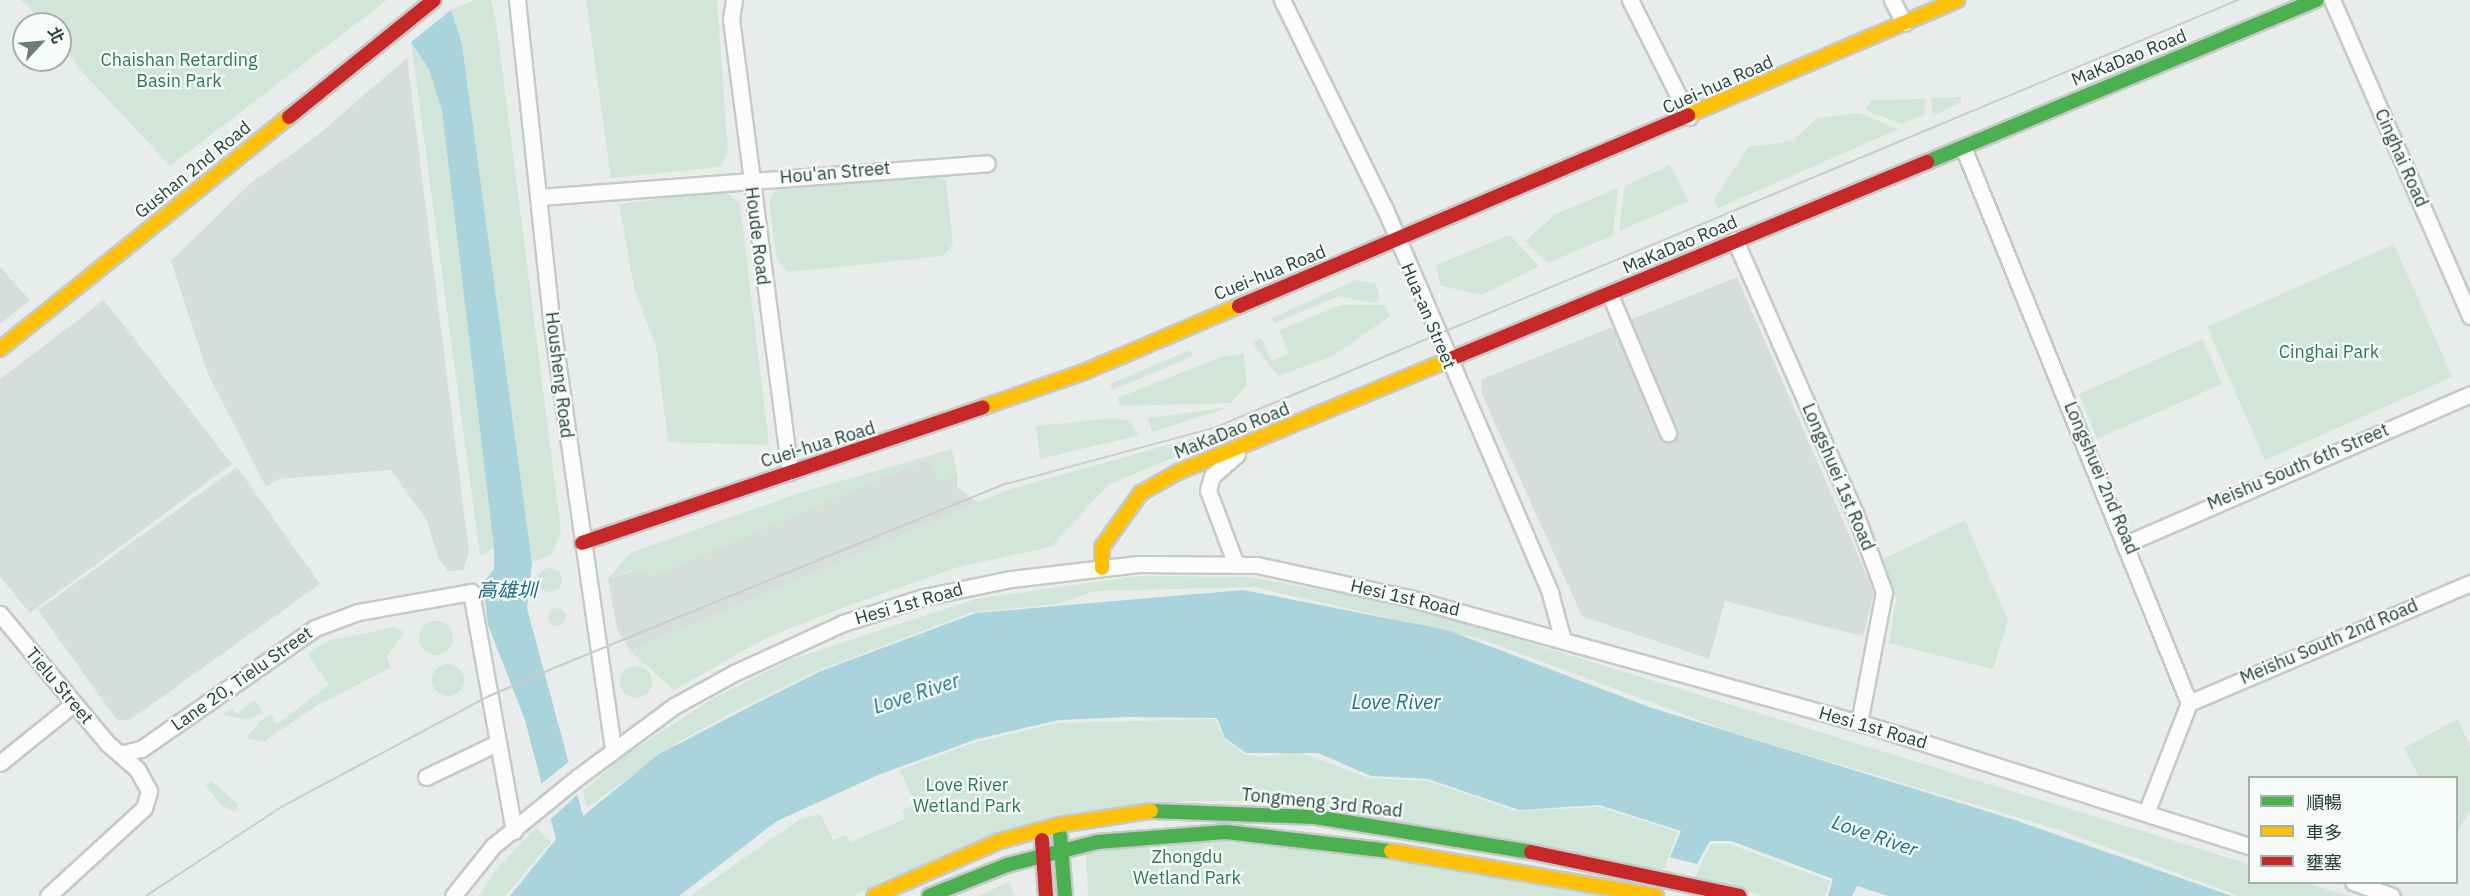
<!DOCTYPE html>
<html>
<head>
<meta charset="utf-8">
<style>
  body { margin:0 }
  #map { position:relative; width:2470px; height:896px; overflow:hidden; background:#e8edeb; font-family:"IBM Plex Sans","Noto Sans TC",sans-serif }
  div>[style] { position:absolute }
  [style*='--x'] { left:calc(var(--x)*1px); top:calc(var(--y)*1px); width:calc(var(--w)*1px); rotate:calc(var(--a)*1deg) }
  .built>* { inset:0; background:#d6dedb }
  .green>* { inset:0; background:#d1e6d8 }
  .round { border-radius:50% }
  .water>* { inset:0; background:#a9d4db }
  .pier>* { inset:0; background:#e8edeb }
  .roads { filter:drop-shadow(2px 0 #c5cac8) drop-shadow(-2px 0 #c5cac8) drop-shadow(0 2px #c5cac8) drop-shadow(0 -2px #c5cac8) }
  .street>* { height:15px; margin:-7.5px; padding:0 7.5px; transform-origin:7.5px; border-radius:7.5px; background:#fcfcfc }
  .fast>* { height:14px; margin:-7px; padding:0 7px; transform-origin:7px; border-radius:7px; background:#4caf50 }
  .slow>* { height:14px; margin:-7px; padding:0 7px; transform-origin:7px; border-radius:7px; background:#ffc107 }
  .jam>* { height:14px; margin:-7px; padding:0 7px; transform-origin:7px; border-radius:7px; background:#c62828 }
  .tram>* { height:1.5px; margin:-0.75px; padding:0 0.75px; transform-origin:0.75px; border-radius:0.75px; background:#c9cdcc }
  span { translate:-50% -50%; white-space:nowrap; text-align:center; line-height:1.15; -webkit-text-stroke:4.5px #f7fbf9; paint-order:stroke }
  .street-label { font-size:18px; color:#24423a }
  .park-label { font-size:18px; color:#2d7a4b }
  .water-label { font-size:20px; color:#1c6f80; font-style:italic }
  .legend { position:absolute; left:2248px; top:776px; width:210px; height:108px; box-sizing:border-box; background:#f7fbf9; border:2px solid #a3b1ad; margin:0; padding:8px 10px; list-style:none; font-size:18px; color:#24423a }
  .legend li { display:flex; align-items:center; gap:12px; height:30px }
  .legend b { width:30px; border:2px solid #a3b1ad }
  .north { position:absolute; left:12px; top:12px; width:60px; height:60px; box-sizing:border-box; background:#f7fbf9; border:2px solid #a3b1ad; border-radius:50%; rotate:64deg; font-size:16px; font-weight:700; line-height:24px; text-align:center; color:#24423a }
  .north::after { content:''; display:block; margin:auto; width:21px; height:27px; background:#697e78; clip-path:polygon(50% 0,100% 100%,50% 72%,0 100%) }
</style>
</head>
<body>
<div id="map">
  <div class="built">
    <div style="clip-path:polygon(407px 58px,469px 552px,463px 570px,448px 571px,438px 557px,427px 521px,391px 470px,279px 479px,266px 487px,208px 374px,171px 261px,251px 183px,314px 138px)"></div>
    <div style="clip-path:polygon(0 267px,30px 300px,0 324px)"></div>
    <div style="clip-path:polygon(1737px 277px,1874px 592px,1863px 636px,1725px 601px,1709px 659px,1582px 616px,1481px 392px,1482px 379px)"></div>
    <div style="clip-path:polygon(104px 300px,232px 464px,30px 613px,0 577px,0 379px)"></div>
    <div style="clip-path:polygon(930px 458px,940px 481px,957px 474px,957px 487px,978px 503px,630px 651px,617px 629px,608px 579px,795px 514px)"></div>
    <div style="clip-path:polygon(237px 467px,320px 584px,130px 720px,117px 720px,38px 610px)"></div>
  </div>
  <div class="green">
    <div style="clip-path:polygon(20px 0,387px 0,170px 166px,77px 66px,60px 37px,60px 24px,49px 24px)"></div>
    <div style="clip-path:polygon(475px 0,491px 0,496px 21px,561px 531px,552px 554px,532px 563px,462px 44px,451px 10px)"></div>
    <div style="clip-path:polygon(586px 0,717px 0,728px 154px,720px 167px,611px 178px)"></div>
    <div style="clip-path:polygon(411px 42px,429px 69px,442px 111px,494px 548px,480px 556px)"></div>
    <div style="clip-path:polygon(1961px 97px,1961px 102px,1933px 116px,1931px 98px)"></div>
    <div style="clip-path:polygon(1925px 99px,1925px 114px,1902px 124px,1865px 110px,1871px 100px)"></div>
    <div style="clip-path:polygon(1859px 113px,1899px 129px,1718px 208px,1714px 200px,1748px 147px,1792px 141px,1817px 118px)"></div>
    <div style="clip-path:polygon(1670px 165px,1689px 201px,1619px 231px,1625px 186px)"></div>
    <div style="clip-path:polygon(935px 172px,946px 182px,953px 244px,943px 256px,789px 272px,777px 261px,769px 201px,775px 190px)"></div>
    <div style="clip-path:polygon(1618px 188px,1613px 235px,1548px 263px,1525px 241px,1556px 214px)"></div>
    <div style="clip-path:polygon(724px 190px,740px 204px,769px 445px,668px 442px,656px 346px,635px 292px,619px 204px)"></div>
    <div style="clip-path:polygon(1510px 235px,1539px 266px,1482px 295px,1441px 286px,1436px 265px)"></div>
    <div style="clip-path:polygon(2394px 244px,2452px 377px,2265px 460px,2207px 327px)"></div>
    <div style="clip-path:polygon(1356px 280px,1376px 284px,1380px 299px,1373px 303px,1339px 296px,1274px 323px,1272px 318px)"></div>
    <div style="clip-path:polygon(1341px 305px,1384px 305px,1390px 316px,1333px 356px,1278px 376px,1252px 342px,1261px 338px,1272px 361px,1289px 353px,1279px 330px)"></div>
    <div style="clip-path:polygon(2203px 339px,2222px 384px,2097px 439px,2079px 394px)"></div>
    <div style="clip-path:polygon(1190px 350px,1193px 356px,1113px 390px,1110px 384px)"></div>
    <div style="clip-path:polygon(1244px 354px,1247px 385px,1231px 403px,1121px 406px,1117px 398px,1221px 357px)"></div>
    <div style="clip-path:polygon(1224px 409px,1152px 432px,1148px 418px,1223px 408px)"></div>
    <div style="clip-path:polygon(1113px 418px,1130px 421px,1140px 435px,1040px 459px,1036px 426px)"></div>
    <div style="clip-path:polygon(1232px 427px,1234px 432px,1108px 485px,1051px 547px,958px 567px,842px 608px,768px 637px,674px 690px,630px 651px,1007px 490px)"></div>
    <div style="clip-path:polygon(952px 449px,957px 474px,940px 481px,929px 458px,652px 577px,633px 569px,608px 579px,630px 553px,799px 493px)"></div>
    <div style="clip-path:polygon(1965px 520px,2008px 620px,1993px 669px,1889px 643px,1896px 599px,1883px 559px)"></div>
    <div class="round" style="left:538px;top:568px;width:24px;height:24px"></div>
    <div style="clip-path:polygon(1137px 576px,1249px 577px,1410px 606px,2249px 864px,2250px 882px,2307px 883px,2348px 896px,2239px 896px,2060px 830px,1731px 732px,1481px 639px,1254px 587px,1095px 591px,1057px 604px,970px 613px,815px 672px,733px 712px,675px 744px,587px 808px,583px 791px,625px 755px,714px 698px,792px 659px,976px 599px)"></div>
    <div class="round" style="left:548px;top:608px;width:18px;height:18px"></div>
    <div class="round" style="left:419px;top:621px;width:34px;height:34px"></div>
    <div style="clip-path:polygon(394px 627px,404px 632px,387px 656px,390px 668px,318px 705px,263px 742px,246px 738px,260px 721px,271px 715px,277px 724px,329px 685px,308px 655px,312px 650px,328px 641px)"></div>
    <div class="round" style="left:432px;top:664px;width:32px;height:32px"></div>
    <div class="round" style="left:620px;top:666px;width:32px;height:32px"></div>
    <div style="clip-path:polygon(255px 700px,263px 712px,250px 720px,222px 715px,232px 708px,237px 714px)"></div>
    <div style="clip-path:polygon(1215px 719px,1224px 739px,1244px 754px,1262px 757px,1297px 751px,1369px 778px,1428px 781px,1516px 811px,1600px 807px,1678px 832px,1663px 871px,1326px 810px,1259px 801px,1184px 801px,888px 878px,853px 896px,690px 896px,800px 819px,820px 814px,833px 840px,846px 835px,850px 842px,905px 819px,902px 810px,915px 805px,900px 770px,973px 743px,1057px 723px)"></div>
    <div style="clip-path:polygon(2458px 719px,2470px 747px,2470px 811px,2457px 832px,2456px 778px,2419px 777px,2404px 748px)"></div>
    <div style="clip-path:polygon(211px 781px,239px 804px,235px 812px,220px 804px,206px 785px)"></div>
    <div style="clip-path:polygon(536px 828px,551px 842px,505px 896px,479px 896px,497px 868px)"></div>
    <div style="clip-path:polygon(1169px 840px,1307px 846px,1618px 896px,1088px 896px,1086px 852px)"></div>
    <div style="clip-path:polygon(1711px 844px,1729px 844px,1830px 881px,1825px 896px,1764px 896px,1694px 878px)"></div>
    <div style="clip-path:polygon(1009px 882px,1015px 896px,978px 896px)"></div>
  </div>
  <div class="water">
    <div style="clip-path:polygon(451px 10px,462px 44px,532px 563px,527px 608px,583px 816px,659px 754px,757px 703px,821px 671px,976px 613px,1243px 590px,1447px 630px,1649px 707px,2012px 819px,2232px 896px,1888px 896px,1857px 886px,1852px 896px,1828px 896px,1833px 879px,1731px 841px,1710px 841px,1697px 864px,1670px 857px,1681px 831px,1599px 805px,1519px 810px,1428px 779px,1371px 776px,1318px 753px,1246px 753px,1225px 738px,1217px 718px,1128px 717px,1059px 720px,977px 739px,878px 775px,777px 821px,679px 896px,510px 896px,556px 839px,525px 720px,488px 625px,483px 583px,494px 569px,494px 548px,442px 111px,429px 69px,411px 42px)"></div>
  </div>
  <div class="pier">
    <div style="clip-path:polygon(572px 759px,580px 792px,549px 821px,539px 786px)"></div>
  </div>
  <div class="roads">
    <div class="street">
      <div style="--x:517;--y:0;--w:327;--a:83.9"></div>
      <div style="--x:552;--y:325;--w:428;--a:81.8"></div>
      <div style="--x:734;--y:0;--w:19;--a:99"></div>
      <div style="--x:731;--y:19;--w:457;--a:82.6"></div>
      <div style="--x:1282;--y:0;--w:233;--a:63.8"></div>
      <div style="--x:1385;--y:209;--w:418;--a:66.7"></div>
      <div style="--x:1550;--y:593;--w:46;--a:74.7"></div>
      <div style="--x:1630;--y:0;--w:131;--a:63.2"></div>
      <div style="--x:1892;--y:0;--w:26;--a:62"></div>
      <div style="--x:2332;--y:0;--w:345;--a:66.4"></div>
      <div style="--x:1963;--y:147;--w:600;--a:67.88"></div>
      <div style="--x:2189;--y:703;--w:116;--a:111.3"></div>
      <div style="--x:540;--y:197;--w:448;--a:-4.3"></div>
      <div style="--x:1735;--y:240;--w:298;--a:66.3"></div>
      <div style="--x:1855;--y:513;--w:84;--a:69.8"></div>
      <div style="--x:1884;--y:592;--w:133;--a:100.8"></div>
      <div style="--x:1610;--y:295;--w:150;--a:67.2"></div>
      <div style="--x:2128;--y:543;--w:373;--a:-23.5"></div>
      <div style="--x:1236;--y:565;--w:80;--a:-110.5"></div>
      <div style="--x:1208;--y:490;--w:15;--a:-74"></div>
      <div style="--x:1212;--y:476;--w:33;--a:-41"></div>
      <div style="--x:0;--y:614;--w:168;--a:50.3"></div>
      <div style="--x:107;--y:743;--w:40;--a:41"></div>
      <div style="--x:137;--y:769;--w:25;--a:61"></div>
      <div style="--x:149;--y:791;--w:18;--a:106"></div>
      <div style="--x:144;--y:808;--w:130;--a:137.5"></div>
      <div style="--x:2189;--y:703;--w:306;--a:-23.1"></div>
      <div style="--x:123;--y:753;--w:18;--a:-13"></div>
      <div style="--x:141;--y:749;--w:212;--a:-34.8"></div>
      <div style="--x:315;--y:628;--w:46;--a:-20.4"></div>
      <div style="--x:358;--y:612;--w:115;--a:-10"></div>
      <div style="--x:471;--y:592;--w:243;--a:79.8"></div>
      <div style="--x:0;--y:763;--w:94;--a:-38.9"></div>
      <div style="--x:426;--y:777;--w:76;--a:-25.6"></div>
      <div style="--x:2353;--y:882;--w:41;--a:19.7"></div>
      <div style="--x:453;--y:896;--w:64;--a:-51.3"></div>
      <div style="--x:493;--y:846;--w:109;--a:-39.1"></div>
      <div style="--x:578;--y:777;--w:119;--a:-36.5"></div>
      <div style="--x:674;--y:706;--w:68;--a:-28.8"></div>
      <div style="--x:734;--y:673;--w:120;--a:-24.6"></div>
      <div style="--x:843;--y:623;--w:85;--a:-17.8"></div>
      <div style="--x:924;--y:597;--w:89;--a:-11.7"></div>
      <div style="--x:1011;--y:579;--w:128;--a:-6.7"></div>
      <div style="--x:1138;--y:564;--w:119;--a:0.5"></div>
      <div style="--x:1257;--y:565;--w:156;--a:12.2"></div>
      <div style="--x:1409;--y:598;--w:486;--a:15.5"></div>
      <div style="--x:1877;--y:728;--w:391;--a:17.6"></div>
    </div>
    <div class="fast">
      <div style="--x:1927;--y:162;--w:422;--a:-22.6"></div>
      <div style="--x:1151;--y:811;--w:164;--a:2.1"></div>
      <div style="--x:1315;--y:817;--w:219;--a:9.2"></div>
      <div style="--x:1060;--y:835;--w:61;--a:85.3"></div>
      <div style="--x:929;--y:896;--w:84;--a:-21.7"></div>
      <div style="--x:1007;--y:865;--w:93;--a:-14.3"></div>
      <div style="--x:1097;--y:842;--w:129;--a:-4.4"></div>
      <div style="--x:1226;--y:832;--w:166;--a:6.6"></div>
    </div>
    <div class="slow">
      <div style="--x:1688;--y:115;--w:293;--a:-23.1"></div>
      <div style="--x:0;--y:349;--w:371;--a:-38.8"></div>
      <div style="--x:983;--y:407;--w:107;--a:-19.1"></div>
      <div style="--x:1084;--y:372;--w:168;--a:-23.1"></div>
      <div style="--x:1102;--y:568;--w:21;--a:-90"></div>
      <div style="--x:1102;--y:547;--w:67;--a:-54.2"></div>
      <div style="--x:1141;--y:493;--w:43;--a:-29.6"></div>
      <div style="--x:1178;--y:472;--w:298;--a:-22.5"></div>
      <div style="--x:1391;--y:851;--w:269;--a:9.6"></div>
      <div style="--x:874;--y:896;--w:137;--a:-23.6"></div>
      <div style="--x:1000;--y:841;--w:61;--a:-15.2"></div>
      <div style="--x:1059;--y:825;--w:93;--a:-8.7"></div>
    </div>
    <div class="jam">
      <div style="--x:289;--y:117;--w:186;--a:-38.9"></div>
      <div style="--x:1239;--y:306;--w:488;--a:-23"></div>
      <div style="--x:1453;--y:358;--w:513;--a:-22.47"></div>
      <div style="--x:582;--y:543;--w:423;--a:-18.7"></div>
      <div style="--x:1042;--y:840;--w:56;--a:85.9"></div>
      <div style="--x:1531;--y:852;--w:213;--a:11.9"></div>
    </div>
  </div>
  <div class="tram">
    <div style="--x:146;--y:896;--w:164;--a:-33.3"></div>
    <div style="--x:283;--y:806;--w:231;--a:-28.1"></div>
    <div style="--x:487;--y:697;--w:78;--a:-23.3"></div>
    <div style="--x:559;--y:666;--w:483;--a:-22.2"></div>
    <div style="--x:1006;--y:484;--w:215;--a:-15.1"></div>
    <div style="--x:1214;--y:428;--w:1110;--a:-22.68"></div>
  </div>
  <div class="street-label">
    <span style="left:2129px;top:58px;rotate:-22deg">MaKaDao Road</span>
    <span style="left:1718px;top:85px;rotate:-24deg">Cuei-hua Road</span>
    <span style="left:2401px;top:158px;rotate:66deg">Cinghai Road</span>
    <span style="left:193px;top:170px;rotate:-39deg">Gushan 2nd Road</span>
    <span style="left:835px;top:173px;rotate:-5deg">Hou'an Street</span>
    <span style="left:757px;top:236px;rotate:83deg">Houde Road</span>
    <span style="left:1680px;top:245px;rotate:-23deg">MaKaDao Road</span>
    <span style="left:1270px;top:273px;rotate:-22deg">Cuei-hua Road</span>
    <span style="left:1428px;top:316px;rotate:67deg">Hua-an Street</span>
    <span style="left:559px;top:375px;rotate:83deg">Housheng Road</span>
    <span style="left:1232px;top:431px;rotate:-22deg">MaKaDao Road</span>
    <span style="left:818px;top:445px;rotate:-17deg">Cuei-hua Road</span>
    <span style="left:2298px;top:467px;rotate:-23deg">Meishu South 6th Street</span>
    <span style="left:1838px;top:477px;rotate:67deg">Longshuei 1st Road</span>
    <span style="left:2101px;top:478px;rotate:67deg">Longshuei 2nd Road</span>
    <span style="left:1405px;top:598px;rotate:13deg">Hesi 1st Road</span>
    <span style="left:909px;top:604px;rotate:-16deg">Hesi 1st Road</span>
    <span style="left:2329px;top:642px;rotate:-23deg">Meishu South 2nd Road</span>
    <span style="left:242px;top:679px;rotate:-35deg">Lane 20, Tielu Street</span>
    <span style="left:59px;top:686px;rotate:50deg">Tielu Street</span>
    <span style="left:1873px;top:728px;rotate:16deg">Hesi 1st Road</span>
    <span style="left:1322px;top:803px;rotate:6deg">Tongmeng 3rd Road</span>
  </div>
  <div class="park-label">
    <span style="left:179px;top:71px">Chaishan Retarding<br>Basin Park</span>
    <span style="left:2329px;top:352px">Cinghai Park</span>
    <span style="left:967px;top:796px">Love River<br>Wetland Park</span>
    <span style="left:1187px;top:868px">Zhongdu<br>Wetland Park</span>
  </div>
  <div class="water-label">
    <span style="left:507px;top:589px">高雄圳</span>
    <span style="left:916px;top:693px;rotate:-18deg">Love River</span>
    <span style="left:1396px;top:701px">Love River</span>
    <span style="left:1875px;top:835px;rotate:19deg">Love River</span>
  </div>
  <ul class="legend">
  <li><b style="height:8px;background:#4caf50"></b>順暢</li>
  <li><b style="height:8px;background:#ffc107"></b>車多</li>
  <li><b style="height:8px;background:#c62828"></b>壅塞</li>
  </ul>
  <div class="north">北</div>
</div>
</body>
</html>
